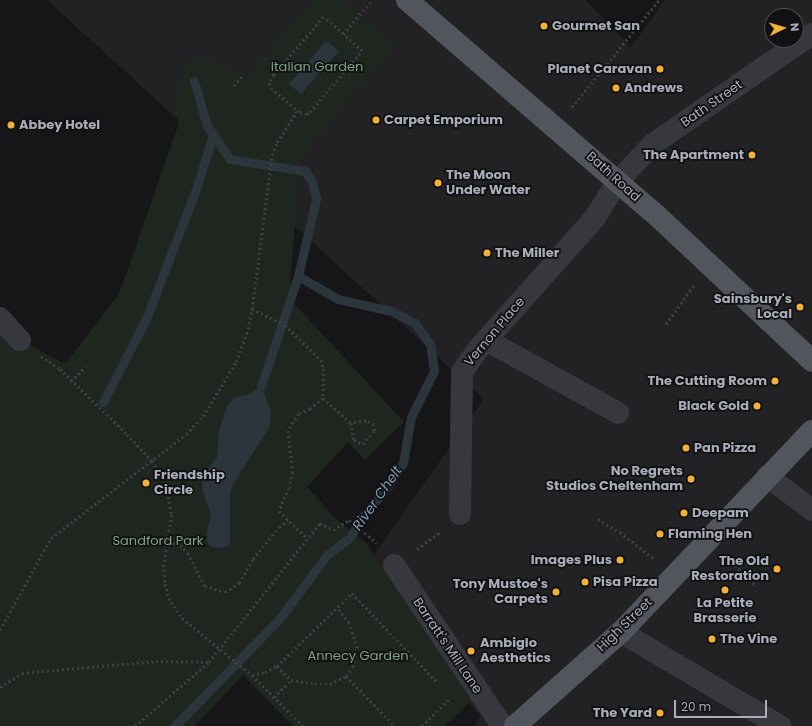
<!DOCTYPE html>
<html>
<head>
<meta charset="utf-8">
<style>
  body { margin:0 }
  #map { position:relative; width:812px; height:726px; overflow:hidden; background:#161618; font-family:Poppins,sans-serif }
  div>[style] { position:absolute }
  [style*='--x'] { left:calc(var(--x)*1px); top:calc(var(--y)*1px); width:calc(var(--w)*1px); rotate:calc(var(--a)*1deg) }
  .built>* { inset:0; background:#222225 }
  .green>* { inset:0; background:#1e261f }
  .water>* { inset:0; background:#2c353c }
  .stream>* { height:9px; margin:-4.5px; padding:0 4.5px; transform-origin:4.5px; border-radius:4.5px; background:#2c353c }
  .path>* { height:2.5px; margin-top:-1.25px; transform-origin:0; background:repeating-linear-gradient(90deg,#3d3f44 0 2px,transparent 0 5px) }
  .minor>* { height:22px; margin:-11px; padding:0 11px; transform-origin:11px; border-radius:11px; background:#37383d }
  .major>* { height:22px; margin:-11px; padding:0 11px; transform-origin:11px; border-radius:11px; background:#53555c }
  .dots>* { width:11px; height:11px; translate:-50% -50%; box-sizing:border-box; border:2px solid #111113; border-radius:50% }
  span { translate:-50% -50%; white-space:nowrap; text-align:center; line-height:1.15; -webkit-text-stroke:3.5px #111113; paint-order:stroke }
  .poi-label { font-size:13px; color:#a8adb8; font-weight:700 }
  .left { translate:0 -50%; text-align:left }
  .right { translate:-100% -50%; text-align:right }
  .park-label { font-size:13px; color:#7fa381 }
  .street-label { font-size:13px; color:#a8adb8 }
  .water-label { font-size:14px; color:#7f9bb3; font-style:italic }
  .north { position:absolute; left:764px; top:8px; width:40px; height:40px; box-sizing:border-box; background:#111113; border:1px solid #4d4f55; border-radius:50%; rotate:85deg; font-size:11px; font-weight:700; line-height:16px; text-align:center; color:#a8adb8 }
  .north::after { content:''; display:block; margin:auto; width:14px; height:18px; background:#f2b134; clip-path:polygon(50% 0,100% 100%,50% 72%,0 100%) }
  .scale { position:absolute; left:674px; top:700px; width:93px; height:18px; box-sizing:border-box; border:2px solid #a8adb8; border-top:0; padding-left:5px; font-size:12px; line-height:14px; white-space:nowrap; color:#a8adb8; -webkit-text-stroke:3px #111113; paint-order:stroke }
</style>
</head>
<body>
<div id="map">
  <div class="built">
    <div style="clip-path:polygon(evenodd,47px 0,585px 0,631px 47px,665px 0,812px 0,812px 726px,474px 726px,480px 716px,365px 567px,484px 399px,47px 0,772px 16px,796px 16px,796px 40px,772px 40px,772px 16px)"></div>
  </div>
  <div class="green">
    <div style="clip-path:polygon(313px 0,341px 0,396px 45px,300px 158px,289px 298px,404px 422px,365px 460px,348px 442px,307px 487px,339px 522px,366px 543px,472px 699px,445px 726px,293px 726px,243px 675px,195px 726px,0 726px,0 329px,65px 364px,119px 294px,178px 126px,181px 63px,213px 57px,243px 82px)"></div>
  </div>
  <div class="water">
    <div style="clip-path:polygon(326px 41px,339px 51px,301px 94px,289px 84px)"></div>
    <div style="clip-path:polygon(261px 386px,271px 411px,270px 426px,232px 486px,230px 494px,230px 544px,224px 548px,212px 547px,208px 544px,206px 537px,211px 515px,202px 489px,202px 477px,217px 457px,219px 431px,227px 406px,235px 397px,250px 394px)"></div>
  </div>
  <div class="stream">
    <div style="--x:261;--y:386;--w:116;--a:-71.4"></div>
    <div style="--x:103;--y:402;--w:93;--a:-62.6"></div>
    <div style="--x:146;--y:319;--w:136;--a:-68.9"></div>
    <div style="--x:195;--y:192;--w:60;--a:-72.5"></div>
    <div style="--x:175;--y:726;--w:151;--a:-45.8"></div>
    <div style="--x:280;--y:618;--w:79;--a:-53.3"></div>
    <div style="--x:327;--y:555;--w:29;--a:-38"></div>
    <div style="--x:350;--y:537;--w:25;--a:-58"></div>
    <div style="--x:363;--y:516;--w:39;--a:-50"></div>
    <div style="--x:388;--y:486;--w:27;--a:-57"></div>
    <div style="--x:403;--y:463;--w:47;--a:-80.1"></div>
    <div style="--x:411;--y:417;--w:51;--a:-63.4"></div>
    <div style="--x:434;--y:371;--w:27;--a:-98"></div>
    <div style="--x:430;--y:344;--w:26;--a:-126"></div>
    <div style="--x:415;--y:323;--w:27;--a:-153"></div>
    <div style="--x:391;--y:311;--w:54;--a:-167.2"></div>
    <div style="--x:338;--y:299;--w:46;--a:-150.1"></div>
    <div style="--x:298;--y:276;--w:79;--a:-76.8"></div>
    <div style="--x:316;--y:199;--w:17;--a:-103"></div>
    <div style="--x:312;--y:182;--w:13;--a:-122"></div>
    <div style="--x:305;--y:171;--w:76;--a:-170.9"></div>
    <div style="--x:230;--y:159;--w:40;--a:-124.9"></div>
    <div style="--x:207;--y:126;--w:47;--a:-106.1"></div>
  </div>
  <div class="path">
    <div style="--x:343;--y:34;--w:25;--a:-138"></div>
    <div style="--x:324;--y:17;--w:77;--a:130.8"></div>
    <div style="--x:274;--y:75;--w:9;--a:122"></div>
    <div style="--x:269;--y:83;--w:5;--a:68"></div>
    <div style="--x:271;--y:88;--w:38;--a:40"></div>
    <div style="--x:300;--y:112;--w:7;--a:16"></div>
    <div style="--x:307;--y:114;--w:4;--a:-34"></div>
    <div style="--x:310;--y:112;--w:80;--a:-49.6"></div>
    <div style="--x:362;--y:51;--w:25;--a:-138"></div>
    <div style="--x:343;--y:34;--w:45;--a:-49.5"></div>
    <div style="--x:234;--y:86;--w:13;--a:-51"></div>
    <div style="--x:572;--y:107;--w:138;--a:-50.9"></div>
    <div style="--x:252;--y:309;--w:37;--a:26"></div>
    <div style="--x:285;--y:325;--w:50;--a:44.2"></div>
    <div style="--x:321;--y:360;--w:9;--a:72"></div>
    <div style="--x:324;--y:369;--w:29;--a:92"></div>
    <div style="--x:323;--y:398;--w:17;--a:140"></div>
    <div style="--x:310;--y:409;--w:12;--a:156"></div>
    <div style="--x:299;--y:414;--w:20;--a:123"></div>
    <div style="--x:288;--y:431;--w:41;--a:83"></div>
    <div style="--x:293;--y:472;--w:16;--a:104"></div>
    <div style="--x:289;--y:488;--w:25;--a:113"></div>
    <div style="--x:279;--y:511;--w:39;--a:44"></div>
    <div style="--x:666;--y:324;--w:47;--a:-54.6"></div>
    <div style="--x:41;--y:356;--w:23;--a:34"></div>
    <div style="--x:60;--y:369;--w:93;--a:44.1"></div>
    <div style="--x:127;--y:434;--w:37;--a:47"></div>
    <div style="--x:152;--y:461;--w:25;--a:56"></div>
    <div style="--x:166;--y:482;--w:34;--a:80"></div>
    <div style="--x:172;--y:515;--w:51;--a:99.1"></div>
    <div style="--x:164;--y:565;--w:19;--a:87"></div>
    <div style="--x:165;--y:584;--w:19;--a:72"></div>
    <div style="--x:171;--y:602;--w:19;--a:55"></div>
    <div style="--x:182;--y:618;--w:90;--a:39.2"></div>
    <div style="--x:252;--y:675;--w:72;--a:45"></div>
    <div style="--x:71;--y:381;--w:21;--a:-45"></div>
    <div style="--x:323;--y:398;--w:38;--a:42"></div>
    <div style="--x:351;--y:423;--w:17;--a:80"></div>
    <div style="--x:354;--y:440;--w:10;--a:24"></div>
    <div style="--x:363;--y:444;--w:17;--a:-50"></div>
    <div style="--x:374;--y:431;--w:6;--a:-90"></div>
    <div style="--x:374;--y:425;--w:9;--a:-153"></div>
    <div style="--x:366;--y:421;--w:15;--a:172"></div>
    <div style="--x:598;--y:519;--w:26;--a:31"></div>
    <div style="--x:620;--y:532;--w:42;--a:38.2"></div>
    <div style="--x:168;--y:542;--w:12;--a:14"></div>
    <div style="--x:180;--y:545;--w:11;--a:45"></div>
    <div style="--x:188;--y:553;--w:37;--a:63"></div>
    <div style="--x:205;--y:586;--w:21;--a:17"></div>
    <div style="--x:225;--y:592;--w:17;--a:-33"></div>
    <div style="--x:239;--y:583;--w:28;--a:-60"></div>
    <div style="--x:253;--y:559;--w:41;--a:-50.9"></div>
    <div style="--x:279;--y:527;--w:11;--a:-38"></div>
    <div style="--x:417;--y:549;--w:29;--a:-36"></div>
    <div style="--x:728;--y:558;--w:40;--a:45"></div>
    <div style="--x:0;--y:630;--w:105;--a:-61"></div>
    <div style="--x:51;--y:538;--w:170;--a:-37.6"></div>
    <div style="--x:186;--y:434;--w:25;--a:-47"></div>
    <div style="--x:203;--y:416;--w:63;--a:-58.6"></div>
    <div style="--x:236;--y:362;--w:35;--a:-70"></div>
    <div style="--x:248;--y:329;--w:20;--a:-79"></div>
    <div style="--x:252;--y:309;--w:155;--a:-82.6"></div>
    <div style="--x:272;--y:155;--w:14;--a:-69"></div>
    <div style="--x:277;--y:142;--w:38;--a:-57"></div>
    <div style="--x:277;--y:666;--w:20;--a:45"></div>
    <div style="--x:291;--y:680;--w:24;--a:9"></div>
    <div style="--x:315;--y:684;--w:15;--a:0"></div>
    <div style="--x:330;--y:684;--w:18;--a:-27"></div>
    <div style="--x:346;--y:676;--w:11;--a:-52"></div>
    <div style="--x:353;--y:667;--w:19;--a:-78"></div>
    <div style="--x:357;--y:648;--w:26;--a:-108"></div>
    <div style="--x:349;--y:623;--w:19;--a:-129"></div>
    <div style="--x:252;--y:675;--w:13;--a:-13"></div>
    <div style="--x:265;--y:672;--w:13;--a:-27"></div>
    <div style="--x:277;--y:666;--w:105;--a:-44.2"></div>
    <div style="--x:352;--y:593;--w:124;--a:46.3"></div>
    <div style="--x:346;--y:676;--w:70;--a:45.6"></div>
    <div style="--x:0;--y:687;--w:26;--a:-32"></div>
    <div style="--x:22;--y:673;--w:135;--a:-5.1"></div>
    <div style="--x:156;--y:661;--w:53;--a:1.1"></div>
    <div style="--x:274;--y:697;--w:24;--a:-45"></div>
    <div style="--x:135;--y:726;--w:98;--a:-40.9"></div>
    <div style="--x:209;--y:662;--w:178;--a:-51.4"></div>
    <div style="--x:320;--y:523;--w:15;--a:28"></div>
    <div style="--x:333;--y:530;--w:19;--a:-32"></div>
    <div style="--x:349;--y:520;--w:36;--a:39"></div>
    <div style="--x:422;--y:726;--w:40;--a:-45"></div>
  </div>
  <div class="minor">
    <div style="--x:0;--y:318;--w:30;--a:48"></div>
    <div style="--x:486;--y:340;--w:151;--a:28.9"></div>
    <div style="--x:767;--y:476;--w:56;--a:37.1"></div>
    <div style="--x:460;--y:514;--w:142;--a:-89.2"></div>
    <div style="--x:462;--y:372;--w:29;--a:-55"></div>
    <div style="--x:479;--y:348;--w:173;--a:-48.3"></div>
    <div style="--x:594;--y:219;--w:45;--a:-57.7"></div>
    <div style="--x:618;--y:181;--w:51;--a:-46.6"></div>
    <div style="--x:653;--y:144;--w:193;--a:-34.7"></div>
    <div style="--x:394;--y:565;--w:194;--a:56.1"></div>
    <div style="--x:621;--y:632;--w:185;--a:30.6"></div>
  </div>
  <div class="major">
    <div style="--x:407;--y:0;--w:325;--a:40.8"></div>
    <div style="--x:653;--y:212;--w:218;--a:43.1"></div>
    <div style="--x:515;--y:726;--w:142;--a:-41.6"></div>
    <div style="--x:621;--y:632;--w:277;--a:-46.5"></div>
  </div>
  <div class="dots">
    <div style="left:544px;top:26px;background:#f2b134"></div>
    <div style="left:660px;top:69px;background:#f2b134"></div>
    <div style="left:616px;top:88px;background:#f2b134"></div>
    <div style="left:376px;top:120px;background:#f2b134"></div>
    <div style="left:11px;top:125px;background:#f2b134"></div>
    <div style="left:752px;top:155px;background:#f2b134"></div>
    <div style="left:438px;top:183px;background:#f2b134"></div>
    <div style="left:487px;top:253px;background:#f2b134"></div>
    <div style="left:800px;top:307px;background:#f2b134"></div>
    <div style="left:775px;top:381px;background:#f2b134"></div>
    <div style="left:757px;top:406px;background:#f2b134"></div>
    <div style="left:686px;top:448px;background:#f2b134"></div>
    <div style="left:691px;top:479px;background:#f2b134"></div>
    <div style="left:146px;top:483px;background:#f2b134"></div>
    <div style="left:684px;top:513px;background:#f2b134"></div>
    <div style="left:660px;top:534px;background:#f2b134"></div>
    <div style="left:620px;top:560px;background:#f2b134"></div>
    <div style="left:777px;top:569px;background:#f2b134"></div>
    <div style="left:585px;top:582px;background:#f2b134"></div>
    <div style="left:725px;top:590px;background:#f2b134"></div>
    <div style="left:556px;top:592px;background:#f2b134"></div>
    <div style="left:712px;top:639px;background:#f2b134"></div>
    <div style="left:471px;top:651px;background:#f2b134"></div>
    <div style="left:660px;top:713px;background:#f2b134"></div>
  </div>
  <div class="poi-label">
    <span class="left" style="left:552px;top:26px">Gourmet San</span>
    <span class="right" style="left:652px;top:69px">Planet Caravan</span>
    <span class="left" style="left:624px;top:88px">Andrews</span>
    <span class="left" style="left:384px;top:120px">Carpet Emporium</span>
    <span class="left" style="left:19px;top:125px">Abbey Hotel</span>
    <span class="right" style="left:744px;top:155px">The Apartment</span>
    <span class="left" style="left:446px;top:183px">The Moon<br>Under Water</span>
    <span class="left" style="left:495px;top:253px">The Miller</span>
    <span class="right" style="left:792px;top:307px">Sainsbury's<br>Local</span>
    <span class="right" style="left:767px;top:381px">The Cutting Room</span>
    <span class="right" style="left:749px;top:406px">Black Gold</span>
    <span class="left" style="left:694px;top:448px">Pan Pizza</span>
    <span class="right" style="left:683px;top:479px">No Regrets<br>Studios Cheltenham</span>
    <span class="left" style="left:154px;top:483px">Friendship<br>Circle</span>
    <span class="left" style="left:692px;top:513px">Deepam</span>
    <span class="left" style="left:668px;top:534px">Flaming Hen</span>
    <span class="right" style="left:612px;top:560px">Images Plus</span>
    <span class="right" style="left:769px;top:569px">The Old<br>Restoration</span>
    <span class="left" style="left:593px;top:582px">Pisa Pizza</span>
    <span class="right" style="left:548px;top:592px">Tony Mustoe's<br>Carpets</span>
    <span style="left:725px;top:611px">La Petite<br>Brasserie</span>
    <span class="left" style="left:720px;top:639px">The Vine</span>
    <span class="left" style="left:480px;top:651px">Ambiglo<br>Aesthetics</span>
    <span class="right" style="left:652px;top:713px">The Yard</span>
  </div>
  <div class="park-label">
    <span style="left:317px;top:67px">Italian Garden</span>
    <span style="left:158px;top:541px">Sandford Park</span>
    <span style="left:358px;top:656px">Annecy Garden</span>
  </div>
  <div class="street-label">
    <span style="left:712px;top:104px;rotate:-35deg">Bath Street</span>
    <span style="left:613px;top:177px;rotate:42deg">Bath Road</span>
    <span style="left:495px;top:332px;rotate:-50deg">Vernon Place</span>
    <span style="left:625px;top:625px;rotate:-44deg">High Street</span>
    <span style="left:447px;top:646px;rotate:56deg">Barratt's Mill Lane</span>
  </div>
  <div class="water-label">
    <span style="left:377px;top:498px;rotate:-55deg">River Chelt</span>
  </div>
  <div class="north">N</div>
  <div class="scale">20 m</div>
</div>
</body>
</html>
